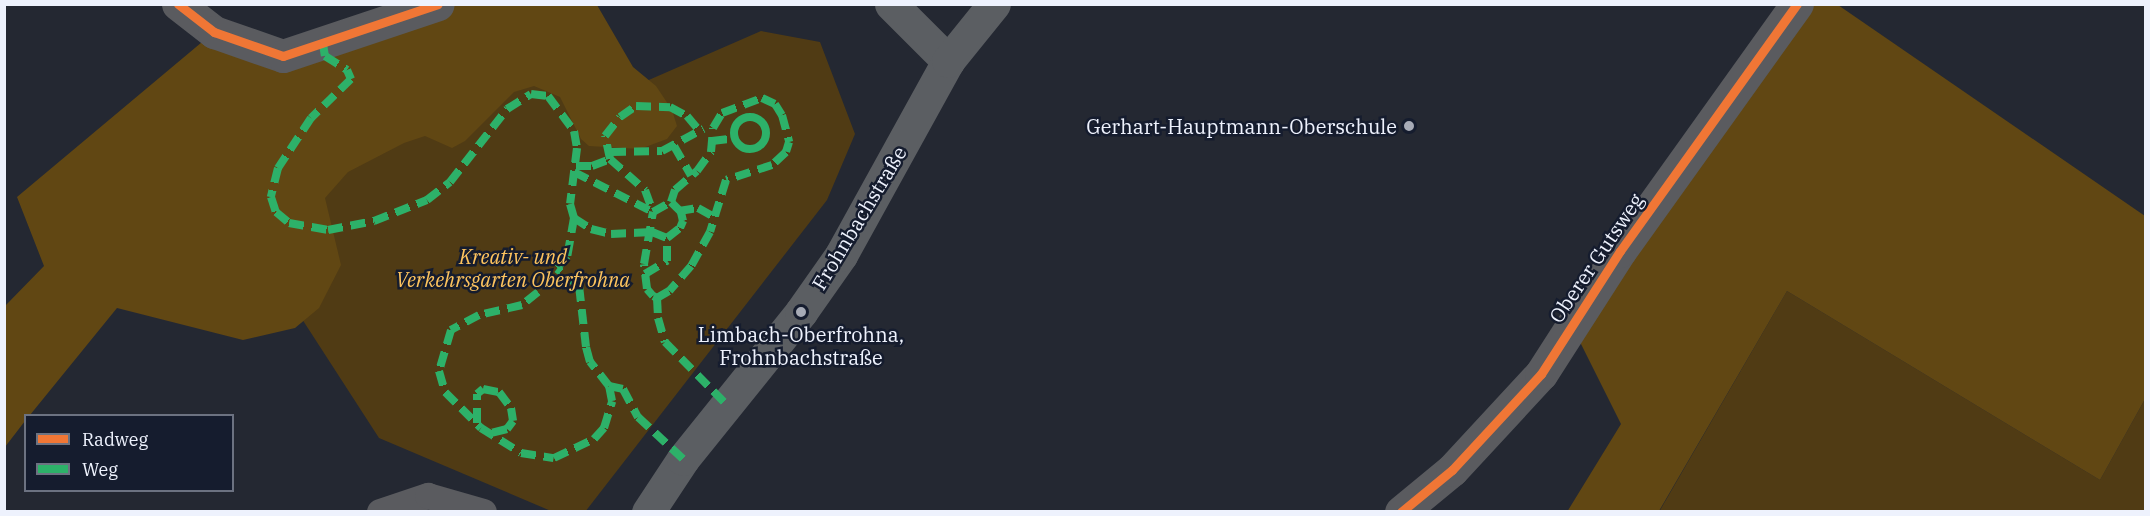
<!DOCTYPE html>
<html>
<head>
<meta charset="utf-8">
<style>
  body { margin:0 }
  #map { position:relative; width:2150px; height:516px; overflow:hidden; background:#242832; font-family:"IBM Plex Serif",serif }
  div>[style] { position:absolute }
  [style*='--x'] { left:calc(var(--x)*1px); top:calc(var(--y)*1px); width:calc(var(--w)*1px); rotate:calc(var(--a)*1deg) }
  .green>* { inset:0; background:#503b14 }
  .forest>* { inset:0; background:#614713 }
  .lane>* { height:26px; margin:-13px; padding:0 13px; transform-origin:13px; border-radius:13px; background:#5a5b5f }
  .street>* { height:33px; margin:-16.5px; padding:0 16.5px; transform-origin:16.5px; border-radius:16.5px; background:#5a5b5f }
  .secondary>* { height:33px; margin:-16.5px; padding:0 16.5px; transform-origin:16.5px; border-radius:16.5px; background:#5b5e62 }
  .quiet>* { height:8px; margin-top:-4px; transform-origin:0; background:repeating-linear-gradient(90deg,#2db169 0 15px,transparent 0 23px) }
  .quiet>.ring { margin:-4px; padding:0; box-sizing:content-box; background:none; border:8px solid #2db169; border-radius:50% }
  .cycleway>* { height:9px; margin:-4.5px; padding:0 4.5px; transform-origin:4.5px; border-radius:4.5px; background:#f07635 }
  .dots>* { width:16px; height:16px; translate:-50% -50%; box-sizing:border-box; border:3px solid #151c2e; border-radius:50% }
  span { translate:-50% -50%; white-space:nowrap; text-align:center; line-height:1.15; -webkit-text-stroke:5px #151c2e; paint-order:stroke }
  .poi-label { font-size:20px; color:#eef2fd }
  .right { translate:-100% -50%; text-align:right }
  .street-label { font-size:20px; color:#eef2fd }
  .park-label { font-size:20px; color:#fec45e; font-style:italic }
  .frame { position:absolute; inset:0; border:6px solid #eef2fd; pointer-events:none }
  .legend { position:absolute; left:24px; top:414px; width:210px; height:78px; box-sizing:border-box; background:#151c2e; border:2px solid #6c7281; margin:0; padding:8px 10px; list-style:none; font-size:18px; color:#eef2fd }
  .legend li { display:flex; align-items:center; gap:12px; height:30px }
  .legend b { width:30px; border:2px solid #6c7281 }
</style>
</head>
<body>
<div id="map">
  <div class="green">
    <div style="clip-path:polygon(473px 17px,619px 93px,761px 31px,820px 42px,855px 134px,827px 200px,585px 512px,551px 511px,379px 438px,247px 234px)"></div>
    <div style="clip-path:polygon(1787px 291px,2100px 480px,2145px 399px,2145px 511px,1659px 512px)"></div>
  </div>
  <div class="forest">
    <div style="clip-path:polygon(438px 5px,597px 5px,633px 67px,656px 86px,672px 110px,677px 126px,667px 139px,640px 149px,589px 146px,581px 139px,560px 97px,534px 86px,514px 92px,465px 141px,452px 148px,425px 136px,404px 143px,348px 172px,325px 198px,341px 265px,319px 308px,295px 328px,243px 340px,117px 308px,30px 415px,26px 416px,25px 421px,5px 447px,5px 306px,44px 266px,17px 197px,214px 32px,283px 56px)"></div>
    <div style="clip-path:polygon(1797px 5px,1838px 5px,2145px 216px,2145px 399px,2100px 480px,1787px 291px,1659px 511px,1567px 512px,1621px 424px,1572px 326px)"></div>
  </div>
  <div class="lane">
    <div style="--x:380;--y:512;--w:51;--a:-18.4"></div>
    <div style="--x:428;--y:496;--w:58;--a:15.9"></div>
  </div>
  <div class="street">
    <div style="--x:178;--y:4;--w:46;--a:37.9"></div>
    <div style="--x:214;--y:32;--w:73;--a:19.2"></div>
    <div style="--x:283;--y:56;--w:163;--a:-18.5"></div>
    <div style="--x:1401;--y:512;--w:66;--a:-39.5"></div>
    <div style="--x:1452;--y:470;--w:131;--a:-47.2"></div>
    <div style="--x:1541;--y:374;--w:146;--a:-57.3"></div>
    <div style="--x:1620;--y:251;--w:304;--a:-54.4"></div>
  </div>
  <div class="secondary">
    <div style="--x:891;--y:4;--w:81;--a:45"></div>
    <div style="--x:648;--y:512;--w:64;--a:-56.6"></div>
    <div style="--x:683;--y:459;--w:189;--a:-51.2"></div>
    <div style="--x:801;--y:312;--w:70;--a:-54.9"></div>
    <div style="--x:841;--y:255;--w:222;--a:-61.1"></div>
    <div style="--x:948;--y:61;--w:73;--a:-51.1"></div>
  </div>
  <div class="quiet">
    <div style="--x:323;--y:44;--w:12;--a:81"></div>
    <div style="--x:325;--y:56;--w:26;--a:32"></div>
    <div style="--x:347;--y:70;--w:10;--a:66"></div>
    <div style="--x:351;--y:79;--w:56;--a:135.7"></div>
    <div style="--x:311;--y:118;--w:60;--a:123.4"></div>
    <div style="--x:278;--y:168;--w:30;--a:104"></div>
    <div style="--x:271;--y:197;--w:16;--a:72"></div>
    <div style="--x:276;--y:212;--w:17;--a:40"></div>
    <div style="--x:289;--y:223;--w:40;--a:10"></div>
    <div style="--x:328;--y:230;--w:47;--a:-11.1"></div>
    <div style="--x:374;--y:221;--w:57;--a:-21.6"></div>
    <div style="--x:427;--y:200;--w:29;--a:-38"></div>
    <div style="--x:450;--y:182;--w:93;--a:-52"></div>
    <div style="--x:507;--y:109;--w:28;--a:-32"></div>
    <div style="--x:531;--y:94;--w:17;--a:7"></div>
    <div style="--x:548;--y:96;--w:44;--a:53.4"></div>
    <div style="--x:574;--y:131;--w:17;--a:80"></div>
    <div style="--x:577;--y:148;--w:56;--a:97.1"></div>
    <div style="--x:570;--y:204;--w:15;--a:74"></div>
    <div style="--x:574;--y:218;--w:39;--a:100"></div>
    <div style="--x:567;--y:256;--w:46;--a:128.9"></div>
    <div style="--x:538;--y:292;--w:21;--a:141"></div>
    <div style="--x:522;--y:305;--w:44;--a:166.9"></div>
    <div style="--x:479;--y:315;--w:32;--a:152"></div>
    <div style="--x:451;--y:330;--w:43;--a:106.3"></div>
    <div style="--x:439;--y:371;--w:22;--a:74"></div>
    <div style="--x:445;--y:392;--w:51;--a:45"></div>
    <div style="--x:481;--y:428;--w:47;--a:32"></div>
    <div style="--x:521;--y:453;--w:33;--a:9"></div>
    <div style="--x:554;--y:458;--w:44;--a:-25.4"></div>
    <div style="--x:594;--y:439;--w:15;--a:-48"></div>
    <div style="--x:604;--y:428;--w:28;--a:-73"></div>
    <div style="--x:612;--y:401;--w:15;--a:-101"></div>
    <div style="--x:609;--y:386;--w:31;--a:-128"></div>
    <div style="--x:590;--y:362;--w:16;--a:-105"></div>
    <div style="--x:586;--y:347;--w:61;--a:-96.5"></div>
    <div style="--x:579;--y:286;--w:28;--a:-142"></div>
    <div style="--x:762;--y:98;--w:14;--a:25"></div>
    <div style="--x:775;--y:104;--w:13;--a:58"></div>
    <div style="--x:782;--y:115;--w:28;--a:75"></div>
    <div style="--x:789;--y:142;--w:10;--a:107"></div>
    <div style="--x:786;--y:152;--w:19;--a:137"></div>
    <div style="--x:772;--y:165;--w:48;--a:161.9"></div>
    <div style="--x:726;--y:180;--w:54;--a:107.1"></div>
    <div style="--x:710;--y:232;--w:39;--a:119"></div>
    <div style="--x:691;--y:266;--w:33;--a:131"></div>
    <div style="--x:669;--y:291;--w:14;--a:150"></div>
    <div style="--x:657;--y:298;--w:4;--a:-153"></div>
    <div style="--x:653;--y:296;--w:9;--a:-131"></div>
    <div style="--x:647;--y:289;--w:25;--a:-97"></div>
    <div style="--x:644;--y:264;--w:53;--a:-80.2"></div>
    <div style="--x:653;--y:212;--w:21;--a:-29"></div>
    <div style="--x:671;--y:202;--w:13;--a:-72"></div>
    <div style="--x:675;--y:190;--w:29;--a:-41"></div>
    <div style="--x:697;--y:171;--w:24;--a:-54"></div>
    <div style="--x:711;--y:152;--w:24;--a:-85"></div>
    <div style="--x:713;--y:128;--w:17;--a:-59"></div>
    <div style="--x:722;--y:113;--w:43;--a:-20.6"></div>
    <div class="ring" style="left:734px;top:117px;width:24px;height:24px"></div>
    <div style="--x:712;--y:141;--w:23;--a:-7"></div>
    <div style="--x:674;--y:146;--w:34;--a:60"></div>
    <div style="--x:611;--y:152;--w:51;--a:-1.1"></div>
    <div style="--x:662;--y:151;--w:47;--a:-28.2"></div>
    <div style="--x:610;--y:159;--w:24;--a:-102"></div>
    <div style="--x:605;--y:136;--w:24;--a:-52"></div>
    <div style="--x:620;--y:117;--w:19;--a:-35"></div>
    <div style="--x:636;--y:106;--w:34;--a:2"></div>
    <div style="--x:670;--y:107;--w:19;--a:28"></div>
    <div style="--x:687;--y:116;--w:17;--a:50"></div>
    <div style="--x:576;--y:166;--w:16;--a:0"></div>
    <div style="--x:592;--y:166;--w:19;--a:-21"></div>
    <div style="--x:610;--y:159;--w:47;--a:41.5"></div>
    <div style="--x:645;--y:190;--w:23;--a:70"></div>
    <div style="--x:574;--y:172;--w:89;--a:26.9"></div>
    <div style="--x:679;--y:211;--w:19;--a:-9"></div>
    <div style="--x:698;--y:208;--w:21;--a:29"></div>
    <div style="--x:574;--y:218;--w:20;--a:33"></div>
    <div style="--x:591;--y:229;--w:21;--a:14"></div>
    <div style="--x:611;--y:234;--w:41;--a:-2.8"></div>
    <div style="--x:652;--y:232;--w:16;--a:22"></div>
    <div style="--x:667;--y:238;--w:16;--a:-38"></div>
    <div style="--x:680;--y:228;--w:8;--a:-67"></div>
    <div style="--x:683;--y:221;--w:9;--a:-103"></div>
    <div style="--x:681;--y:212;--w:14;--a:-135"></div>
    <div style="--x:645;--y:274;--w:26;--a:-31"></div>
    <div style="--x:667;--y:261;--w:23;--a:-90"></div>
    <div style="--x:657;--y:298;--w:20;--a:87"></div>
    <div style="--x:658;--y:318;--w:25;--a:74"></div>
    <div style="--x:665;--y:342;--w:87;--a:45.5"></div>
    <div style="--x:609;--y:386;--w:14;--a:12"></div>
    <div style="--x:623;--y:389;--w:32;--a:62"></div>
    <div style="--x:638;--y:417;--w:62;--a:43"></div>
    <div style="--x:477;--y:423;--w:29;--a:-90"></div>
    <div style="--x:477;--y:394;--w:8;--a:-40"></div>
    <div style="--x:483;--y:389;--w:16;--a:11"></div>
    <div style="--x:499;--y:392;--w:20;--a:53"></div>
    <div style="--x:511;--y:408;--w:13;--a:81"></div>
    <div style="--x:513;--y:421;--w:10;--a:127"></div>
    <div style="--x:507;--y:429;--w:16;--a:166"></div>
  </div>
  <div class="cycleway">
    <div style="--x:178;--y:4;--w:46;--a:37.9"></div>
    <div style="--x:214;--y:32;--w:73;--a:19.2"></div>
    <div style="--x:283;--y:56;--w:163;--a:-18.5"></div>
    <div style="--x:1401;--y:512;--w:66;--a:-39.5"></div>
    <div style="--x:1452;--y:470;--w:131;--a:-47.2"></div>
    <div style="--x:1541;--y:374;--w:146;--a:-57.3"></div>
    <div style="--x:1620;--y:251;--w:304;--a:-54.4"></div>
  </div>
  <div class="dots">
    <div style="left:1409px;top:126px;background:#a7abb6"></div>
    <div style="left:801px;top:312px;background:#a7abb6"></div>
  </div>
  <div class="poi-label">
    <span class="right" style="left:1397px;top:126px">Gerhart-Hauptmann-Oberschule</span>
    <span style="left:801px;top:346px">Limbach-Oberfrohna,<br>Frohnbachstraße</span>
  </div>
  <div class="street-label">
    <span style="left:859px;top:218px;rotate:-59deg">Frohnbachstraße</span>
    <span style="left:1596px;top:258px;rotate:-56deg">Oberer Gutsweg</span>
  </div>
  <div class="park-label">
    <span style="left:513px;top:268px">Kreativ- und<br>Verkehrsgarten Oberfrohna</span>
  </div>
  <div class="frame"></div>
  <ul class="legend">
  <li><b style="height:8px;background:#f07635"></b>Radweg</li>
  <li><b style="height:8px;background:#2db169"></b>Weg</li>
  </ul>
</div>
</body>
</html>
